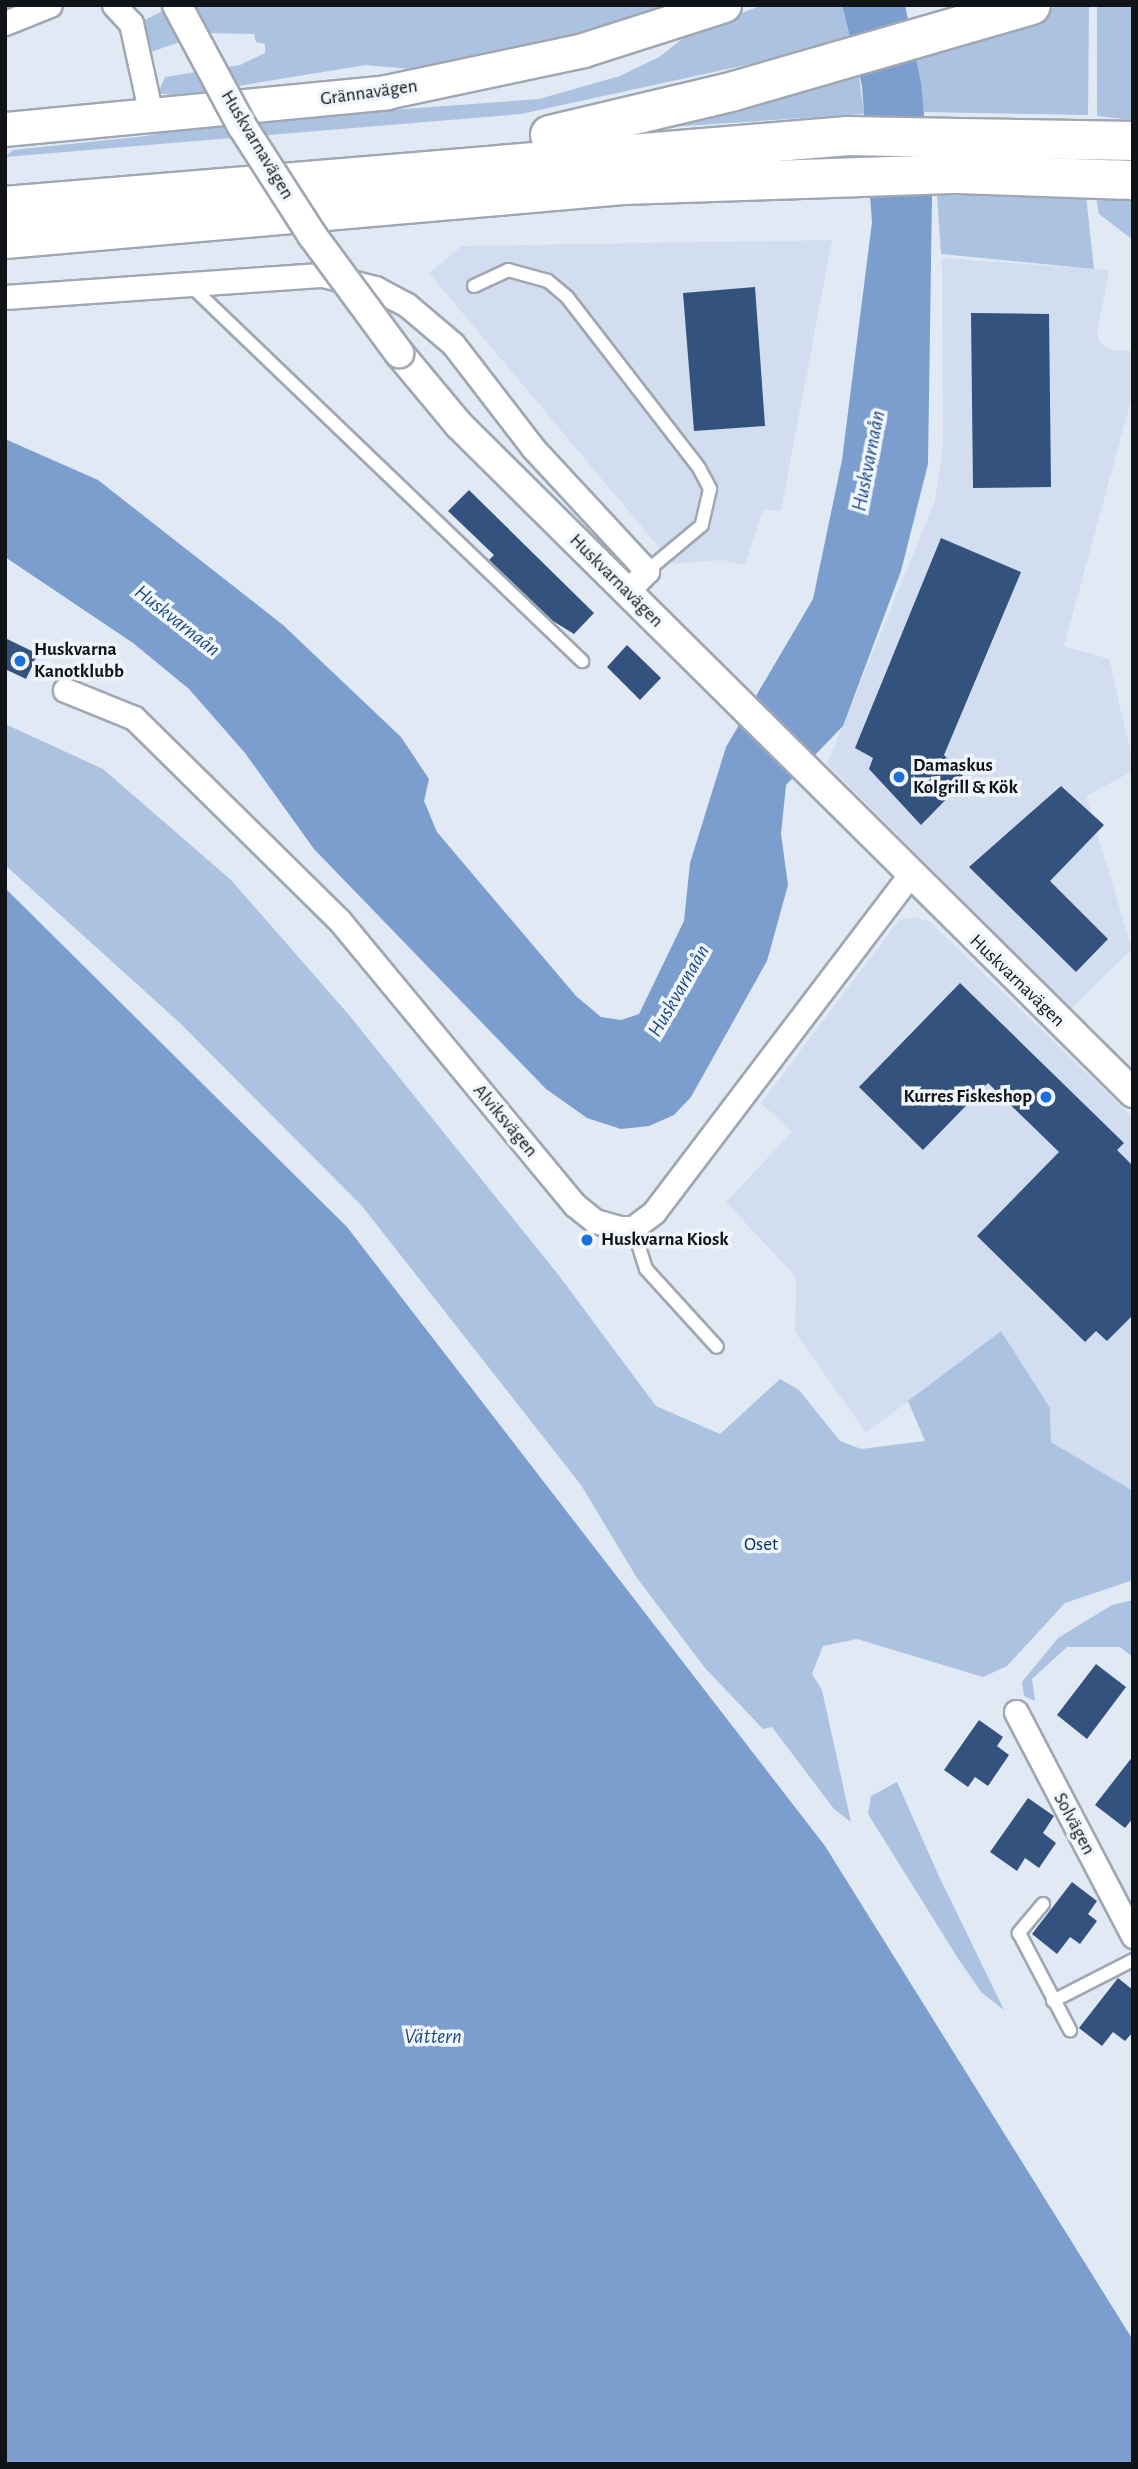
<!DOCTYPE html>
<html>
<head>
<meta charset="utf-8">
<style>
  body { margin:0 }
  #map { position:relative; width:1138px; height:2469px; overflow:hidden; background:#e1e9f4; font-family:"Alegreya Sans",sans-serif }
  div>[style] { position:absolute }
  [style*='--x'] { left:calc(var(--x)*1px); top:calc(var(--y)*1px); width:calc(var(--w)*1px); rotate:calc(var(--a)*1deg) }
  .built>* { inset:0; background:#d2def0 }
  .green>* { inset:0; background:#abc2e1 }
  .water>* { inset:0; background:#7c9ece }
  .building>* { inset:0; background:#33527d }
  .roads { filter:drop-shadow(2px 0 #a0a7b2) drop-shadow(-2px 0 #a0a7b2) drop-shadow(0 2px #a0a7b2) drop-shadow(0 -2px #a0a7b2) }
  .service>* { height:12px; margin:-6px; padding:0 6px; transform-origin:6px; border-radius:6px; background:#fff }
  .minor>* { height:23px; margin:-11.5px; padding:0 11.5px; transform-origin:11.5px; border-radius:11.5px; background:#fff }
  .tertiary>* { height:28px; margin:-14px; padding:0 14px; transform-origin:14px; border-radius:14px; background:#fff }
  .secondary>* { height:33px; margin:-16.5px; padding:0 16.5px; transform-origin:16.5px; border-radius:16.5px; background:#fff }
  .motorway>* { height:38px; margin:-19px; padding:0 19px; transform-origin:19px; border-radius:19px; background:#fff }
  .bridges { filter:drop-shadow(2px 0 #a0a7b2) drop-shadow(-2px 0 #a0a7b2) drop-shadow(0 2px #a0a7b2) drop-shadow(0 -2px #a0a7b2) }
  .tertiary-bridge>* { height:28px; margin:-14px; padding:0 14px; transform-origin:14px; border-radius:14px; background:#fff }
  .dots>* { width:19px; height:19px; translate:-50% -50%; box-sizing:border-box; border:4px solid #f1f6fd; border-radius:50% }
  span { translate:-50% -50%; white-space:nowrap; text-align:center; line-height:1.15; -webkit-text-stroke:7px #f1f6fd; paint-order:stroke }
  .street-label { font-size:19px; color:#101317 }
  .poi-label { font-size:19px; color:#101317; font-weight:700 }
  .left { translate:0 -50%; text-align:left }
  .right { translate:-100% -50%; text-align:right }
  .park-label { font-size:19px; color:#002b63 }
  .water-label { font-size:21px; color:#1d4984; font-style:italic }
  .frame { position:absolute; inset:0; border:7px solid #101317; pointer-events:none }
</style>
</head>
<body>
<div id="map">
  <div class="built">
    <div style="clip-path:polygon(832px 240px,781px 511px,763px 510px,745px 565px,722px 560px,673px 564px,429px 273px,462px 246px)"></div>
    <div style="clip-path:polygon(942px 258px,1109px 270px,1097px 334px,1101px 344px,1112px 350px,1133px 351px,1133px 393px,1064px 646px,1109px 659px,1133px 763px,1133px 771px,1086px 796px,1132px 949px,1071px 1009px,827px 764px,935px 501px,943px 445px)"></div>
    <div style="clip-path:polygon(914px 917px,930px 922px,1133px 1118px,1133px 1491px,1051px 1442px,1050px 1408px,1001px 1331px,866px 1433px,795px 1332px,796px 1277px,726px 1202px,792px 1132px,761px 1103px,899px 920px)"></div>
  </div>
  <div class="green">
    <div style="clip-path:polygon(174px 5px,681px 5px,613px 30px,421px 70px,366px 65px,177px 96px,158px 93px,165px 77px,240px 65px,265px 53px,265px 44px,256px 42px,254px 34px,205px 33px,151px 52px,143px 47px,143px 21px)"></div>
    <div style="clip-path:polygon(762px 5px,842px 5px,851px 42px,521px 114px,5px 157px,13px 150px,146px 136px,198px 124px,539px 99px,620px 76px,659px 57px,686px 36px)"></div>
    <div style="clip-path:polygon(1061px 5px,1089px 5px,1088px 115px,924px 112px,915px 53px)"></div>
    <div style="clip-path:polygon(1097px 5px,1133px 5px,1133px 120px,1097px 116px)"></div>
    <div style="clip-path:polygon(858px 69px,864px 114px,639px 129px)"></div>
    <div style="clip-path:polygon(937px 195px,1086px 196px,1094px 269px,941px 254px)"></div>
    <div style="clip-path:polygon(1096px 197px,1133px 200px,1133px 240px,1099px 214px)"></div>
    <div style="clip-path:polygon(5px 724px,103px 769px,231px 880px,349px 1015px,557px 1273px,656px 1406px,720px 1434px,780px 1379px,799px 1390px,840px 1441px,861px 1449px,925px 1441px,908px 1401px,1001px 1331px,1050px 1408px,1051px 1442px,1133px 1491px,1133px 1580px,1065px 1603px,1007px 1666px,983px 1677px,857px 1639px,823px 1646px,812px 1674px,822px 1690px,851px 1822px,834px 1809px,772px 1727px,763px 1729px,705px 1668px,637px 1578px,581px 1485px,362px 1206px,180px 1023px,5px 865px)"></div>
    <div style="clip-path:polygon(1133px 1600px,1133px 1657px,1120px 1647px,1067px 1647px,1032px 1679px,1035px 1701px,1024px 1696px,1022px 1682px,1058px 1638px,1112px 1605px)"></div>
    <div style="clip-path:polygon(897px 1782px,937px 1872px,1004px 2010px,982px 1993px,959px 1960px,868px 1814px,871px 1796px)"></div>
  </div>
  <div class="water">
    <div style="clip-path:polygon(842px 5px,905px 5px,921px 83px,932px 196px,928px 464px,901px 571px,843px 726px,786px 785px,781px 834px,788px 885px,767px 961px,691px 1097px,674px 1115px,649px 1126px,621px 1129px,587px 1118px,546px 1089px,314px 849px,245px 753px,189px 689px,133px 643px,5px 557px,5px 439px,98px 480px,283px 625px,401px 737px,429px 779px,424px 801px,437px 832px,576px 996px,601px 1017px,621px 1020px,639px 1014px,684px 921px,690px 863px,726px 747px,813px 599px,842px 460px,872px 222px,862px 86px)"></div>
    <div style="clip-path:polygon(5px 888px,347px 1227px,825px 1846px,1133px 2340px,1133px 2464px,5px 2464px)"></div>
  </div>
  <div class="building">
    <div style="clip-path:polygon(755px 287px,765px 426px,694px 431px,683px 293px)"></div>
    <div style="clip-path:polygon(971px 313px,1049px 314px,1051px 487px,973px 488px)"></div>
    <div style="clip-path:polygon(469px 490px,594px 613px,574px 634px,553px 621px,489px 560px,494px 555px,448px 511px)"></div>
    <div style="clip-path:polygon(941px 538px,1021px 572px,944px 755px,966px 779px,921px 825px,869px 769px,873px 758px,855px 748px)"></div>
    <div style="clip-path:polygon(5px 638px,38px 654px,26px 679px,5px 669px)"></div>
    <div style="clip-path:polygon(627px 645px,661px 678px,640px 700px,607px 667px)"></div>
    <div style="clip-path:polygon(1061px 786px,1104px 825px,1050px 881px,1108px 939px,1076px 972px,969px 867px)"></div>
    <div style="clip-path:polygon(960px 983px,1124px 1143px,1117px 1150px,1133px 1166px,1133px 1315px,1107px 1341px,1096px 1331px,1085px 1342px,977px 1236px,1059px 1152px,988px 1083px,923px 1150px,859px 1087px)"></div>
    <div style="clip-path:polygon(1096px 1664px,1126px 1687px,1087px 1739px,1057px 1715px)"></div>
    <div style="clip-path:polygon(979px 1720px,1003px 1737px,997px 1746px,1009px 1755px,988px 1786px,975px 1777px,968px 1787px,944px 1770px)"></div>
    <div style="clip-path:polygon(1133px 1756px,1133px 1818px,1125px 1828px,1095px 1805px)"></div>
    <div style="clip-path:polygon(1028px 1798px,1054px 1816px,1043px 1833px,1056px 1843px,1039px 1868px,1025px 1858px,1017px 1871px,990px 1852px)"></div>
    <div style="clip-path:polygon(1072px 1882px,1097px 1901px,1088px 1914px,1097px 1921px,1080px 1944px,1070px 1937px,1057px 1954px,1032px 1934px)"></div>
    <div style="clip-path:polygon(1118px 1978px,1133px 1990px,1133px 2032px,1125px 2041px,1113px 2032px,1102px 2046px,1079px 2028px)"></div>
  </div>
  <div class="roads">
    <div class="service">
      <div style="--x:189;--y:284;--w:545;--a:43.81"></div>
      <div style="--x:474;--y:286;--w:38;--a:-25"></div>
      <div style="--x:508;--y:270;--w:41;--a:15.4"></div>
      <div style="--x:548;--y:281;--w:25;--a:40"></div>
      <div style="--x:567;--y:297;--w:216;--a:52.3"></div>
      <div style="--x:699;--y:468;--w:24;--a:62"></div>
      <div style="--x:710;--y:489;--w:37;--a:103"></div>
      <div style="--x:702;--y:525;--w:72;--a:140.1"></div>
      <div style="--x:633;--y:1228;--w:43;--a:72.4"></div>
      <div style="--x:646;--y:1269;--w:105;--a:47.7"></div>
      <div style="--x:1043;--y:1904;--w:38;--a:130"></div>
      <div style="--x:1019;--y:1933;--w:110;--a:62.3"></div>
      <div style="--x:1053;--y:2001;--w:90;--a:-27.1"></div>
    </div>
    <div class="minor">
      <div style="--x:114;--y:5;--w:25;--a:47"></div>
      <div style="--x:131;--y:23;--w:94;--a:77.7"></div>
      <div style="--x:5;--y:23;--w:48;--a:-21.8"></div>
      <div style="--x:5;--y:297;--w:319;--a:-4"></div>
      <div style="--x:323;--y:275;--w:54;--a:14"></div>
      <div style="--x:375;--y:288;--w:36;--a:28"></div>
      <div style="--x:407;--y:305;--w:60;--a:40.3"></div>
      <div style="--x:453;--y:344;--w:131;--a:52.4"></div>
      <div style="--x:533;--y:448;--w:168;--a:47.2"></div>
      <div style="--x:647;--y:571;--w:29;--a:134"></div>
      <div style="--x:65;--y:690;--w:74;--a:22.1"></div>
      <div style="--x:134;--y:718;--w:288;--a:44.6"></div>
      <div style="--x:339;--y:920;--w:370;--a:50.4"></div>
      <div style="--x:575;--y:1205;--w:26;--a:39"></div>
      <div style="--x:595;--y:1221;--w:26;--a:16"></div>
      <div style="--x:620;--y:1228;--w:13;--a:0"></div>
      <div style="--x:633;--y:1228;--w:26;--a:-37"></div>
      <div style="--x:654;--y:1212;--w:422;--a:-52.8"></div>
      <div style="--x:1016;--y:1712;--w:253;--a:62.4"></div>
    </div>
    <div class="tertiary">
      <div style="--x:399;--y:353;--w:94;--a:50.2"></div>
      <div style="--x:459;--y:425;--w:949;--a:44.74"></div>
    </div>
    <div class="secondary">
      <div style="--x:5;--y:129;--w:383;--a:-5.5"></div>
      <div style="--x:386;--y:92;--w:201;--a:-12"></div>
      <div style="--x:583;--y:50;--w:148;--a:-17.7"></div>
    </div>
    <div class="motorway">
      <div style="--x:550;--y:135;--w:189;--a:-13.4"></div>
      <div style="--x:734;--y:91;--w:309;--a:-16.1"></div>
      <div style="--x:5;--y:206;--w:846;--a:-4.75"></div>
      <div style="--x:848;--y:136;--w:285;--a:1"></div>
      <div style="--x:5;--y:239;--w:620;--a:-4.99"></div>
      <div style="--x:623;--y:185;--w:336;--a:-1.9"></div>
      <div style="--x:959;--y:174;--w:174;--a:2"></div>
    </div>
  </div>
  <div class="bridges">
    <div class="tertiary-bridge">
      <div style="--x:177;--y:5;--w:137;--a:61.8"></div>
      <div style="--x:242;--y:126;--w:130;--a:57.3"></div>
      <div style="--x:312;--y:235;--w:147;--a:53.6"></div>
    </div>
  </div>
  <div class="dots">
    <div style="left:20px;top:661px;background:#1a70da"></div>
    <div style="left:899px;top:777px;background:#1a70da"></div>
    <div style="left:1046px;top:1097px;background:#1a70da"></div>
    <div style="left:587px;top:1240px;background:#1a70da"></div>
  </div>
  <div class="street-label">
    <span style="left:369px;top:93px;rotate:-8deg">Grännavägen</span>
    <span style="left:257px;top:145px;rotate:59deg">Huskvarnavägen</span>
    <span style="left:616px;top:581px;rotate:45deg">Huskvarnavägen</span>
    <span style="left:1017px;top:981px;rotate:44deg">Huskvarnavägen</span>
    <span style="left:505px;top:1121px;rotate:50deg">Alviksvägen</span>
    <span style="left:1074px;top:1824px;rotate:62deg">Solvägen</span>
  </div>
  <div class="poi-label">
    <span class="left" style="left:34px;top:661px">Huskvarna<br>Kanotklubb</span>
    <span class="left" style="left:913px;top:777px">Damaskus<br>Kolgrill &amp; Kök</span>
    <span class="right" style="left:1032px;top:1097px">Kurres Fiskeshop</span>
    <span class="left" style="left:601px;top:1240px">Huskvarna Kiosk</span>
  </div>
  <div class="park-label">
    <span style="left:761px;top:1545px">Oset</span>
  </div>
  <div class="water-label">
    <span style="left:869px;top:461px;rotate:-79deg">Huskvarnaån</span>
    <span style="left:177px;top:621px;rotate:38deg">Huskvarnaån</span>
    <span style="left:679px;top:991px;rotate:-60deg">Huskvarnaån</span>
    <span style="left:433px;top:2037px">Vättern</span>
  </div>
  <div class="frame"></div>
</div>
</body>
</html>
